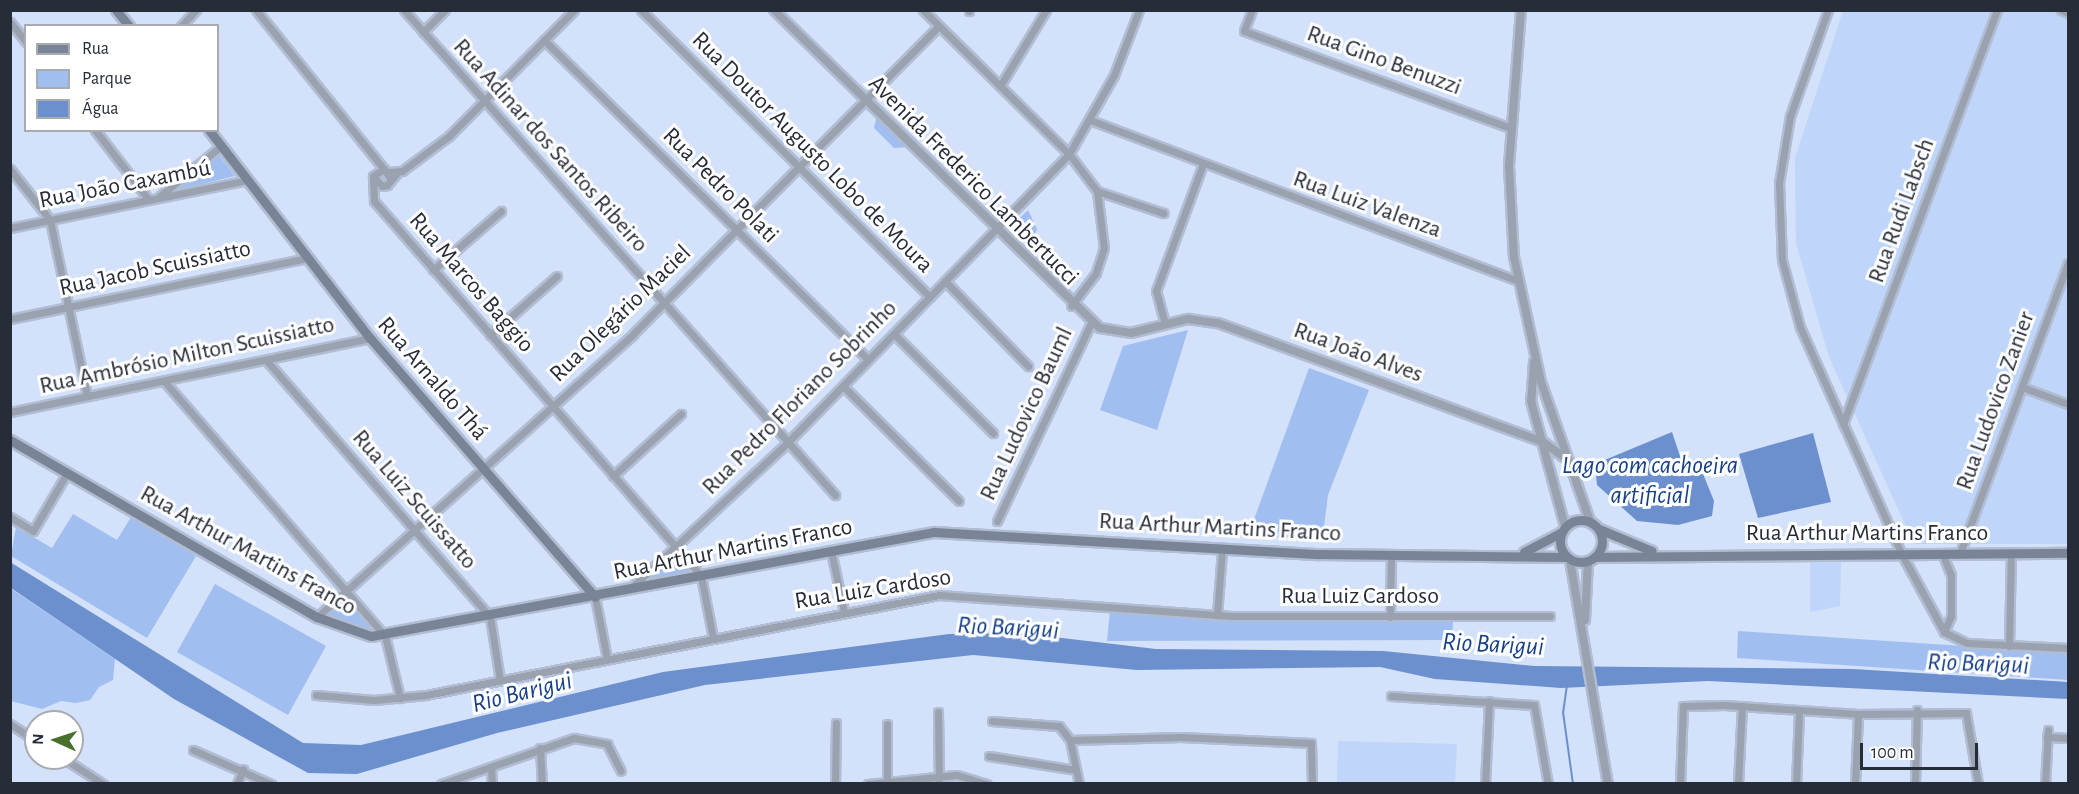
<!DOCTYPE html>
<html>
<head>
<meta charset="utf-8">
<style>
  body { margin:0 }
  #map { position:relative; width:2079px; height:794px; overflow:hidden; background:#d3e1fa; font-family:"Alegreya Sans",sans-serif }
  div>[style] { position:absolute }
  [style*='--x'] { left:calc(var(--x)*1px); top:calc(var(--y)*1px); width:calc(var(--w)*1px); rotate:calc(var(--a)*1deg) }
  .built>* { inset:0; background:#bfd5f9 }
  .green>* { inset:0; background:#a1bef0 }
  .water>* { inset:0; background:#6c90cd }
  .stream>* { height:2px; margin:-1px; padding:0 1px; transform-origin:1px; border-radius:1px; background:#6c90cd }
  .roads { filter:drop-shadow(2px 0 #b0bdd3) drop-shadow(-2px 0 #b0bdd3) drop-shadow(0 2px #b0bdd3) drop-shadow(0 -2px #b0bdd3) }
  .minor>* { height:7px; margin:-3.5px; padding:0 3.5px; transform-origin:3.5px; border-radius:3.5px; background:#9aa2af }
  .tertiary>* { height:8px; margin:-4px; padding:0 4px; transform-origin:4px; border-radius:4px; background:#9aa2af }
  .secondary>* { height:9px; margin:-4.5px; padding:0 4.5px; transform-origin:4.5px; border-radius:4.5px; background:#798497 }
  .secondary>.ring { margin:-4.5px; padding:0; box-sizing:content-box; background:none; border:9px solid #798497; border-radius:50% }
  span { translate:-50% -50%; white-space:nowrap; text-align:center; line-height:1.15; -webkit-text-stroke:6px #fff; paint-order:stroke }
  .street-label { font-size:24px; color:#262d39 }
  .water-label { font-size:26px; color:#164089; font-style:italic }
  .frame { position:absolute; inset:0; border:12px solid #262d39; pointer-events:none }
  .legend { position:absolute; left:24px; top:24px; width:195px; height:108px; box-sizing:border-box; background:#fff; border:2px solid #a8abb0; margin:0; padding:8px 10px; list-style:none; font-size:18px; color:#262d39 }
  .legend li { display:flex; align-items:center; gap:12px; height:30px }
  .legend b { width:30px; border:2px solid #a8abb0 }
  .north { position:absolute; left:24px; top:710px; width:60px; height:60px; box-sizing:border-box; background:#fff; border:2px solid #a8abb0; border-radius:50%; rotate:273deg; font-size:16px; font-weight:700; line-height:24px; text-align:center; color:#262d39 }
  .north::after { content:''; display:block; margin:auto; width:21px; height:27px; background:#49702a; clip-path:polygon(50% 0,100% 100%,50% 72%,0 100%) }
  .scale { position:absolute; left:1860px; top:743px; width:118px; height:27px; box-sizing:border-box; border:3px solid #262d39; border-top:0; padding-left:8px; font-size:18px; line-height:21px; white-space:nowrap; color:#262d39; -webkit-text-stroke:4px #fff; paint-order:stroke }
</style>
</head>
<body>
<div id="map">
  <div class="built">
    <div style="clip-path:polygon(1843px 11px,2068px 11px,2068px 544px,1914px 544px,1829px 357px,1796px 243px,1795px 158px)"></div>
    <div style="clip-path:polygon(1810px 558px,1841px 559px,1840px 606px,1810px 612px)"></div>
    <div style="clip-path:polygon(1338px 741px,1457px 744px,1455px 783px,1337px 783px)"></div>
  </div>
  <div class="green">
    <div style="clip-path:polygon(877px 114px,910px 147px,894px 148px,874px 128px)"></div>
    <div style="clip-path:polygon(218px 154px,235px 176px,177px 190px)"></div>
    <div style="clip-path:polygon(1028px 210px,1037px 229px,1030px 248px,1009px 228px)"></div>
    <div style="clip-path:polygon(1188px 330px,1157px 430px,1100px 410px,1123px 346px)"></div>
    <div style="clip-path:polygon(1309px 368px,1369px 390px,1328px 495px,1324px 526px,1309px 539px,1248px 536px)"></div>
    <div style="clip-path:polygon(73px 514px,117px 540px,131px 517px,196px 556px,147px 638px,11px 556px,16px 527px,52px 548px)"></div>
    <div style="clip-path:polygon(675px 555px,690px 572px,645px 581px)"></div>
    <div style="clip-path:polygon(215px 584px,326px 646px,288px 715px,177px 652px)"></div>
    <div style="clip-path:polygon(10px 588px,115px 659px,113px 680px,99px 687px,90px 700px,76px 703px,61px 701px,42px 709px,11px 701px)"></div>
    <div style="clip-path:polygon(346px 597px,375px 631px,325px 616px)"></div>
    <div style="clip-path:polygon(1110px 610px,1225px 619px,1453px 621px,1452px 640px,1107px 641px)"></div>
    <div style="clip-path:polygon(1738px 631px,2068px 653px,2068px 680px,1737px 658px)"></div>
  </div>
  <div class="water">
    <div style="clip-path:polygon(1672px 432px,1682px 462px,1697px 459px,1714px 501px,1712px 516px,1678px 525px,1637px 521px,1597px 485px,1595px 464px)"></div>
    <div style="clip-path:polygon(1813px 433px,1831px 502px,1758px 518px,1739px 454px)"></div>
    <div style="clip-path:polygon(10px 562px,303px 743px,361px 745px,663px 672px,949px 634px,1019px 633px,1156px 649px,1383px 651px,1534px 666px,1853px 669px,2068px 682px,2068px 699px,1708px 681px,1561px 688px,1435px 679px,1380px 667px,1137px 670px,973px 655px,705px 685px,497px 733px,357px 774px,308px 773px,174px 699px,11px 588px)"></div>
  </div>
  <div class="stream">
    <div style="--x:1567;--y:685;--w:27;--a:98"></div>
    <div style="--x:1563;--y:712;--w:73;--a:82.1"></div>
  </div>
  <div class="roads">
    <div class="minor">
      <div style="--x:256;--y:10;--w:204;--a:51.2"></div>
      <div style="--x:404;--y:10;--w:649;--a:48.37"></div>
      <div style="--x:641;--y:10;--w:407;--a:44.8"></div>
      <div style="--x:923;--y:10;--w:205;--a:44.6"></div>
      <div style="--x:1069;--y:154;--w:46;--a:52.9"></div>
      <div style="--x:1097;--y:191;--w:57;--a:83"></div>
      <div style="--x:1104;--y:248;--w:26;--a:108"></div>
      <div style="--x:1096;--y:273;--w:41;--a:127.1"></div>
      <div style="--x:1252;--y:10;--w:22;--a:111"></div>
      <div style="--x:1244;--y:31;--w:284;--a:20"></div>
      <div style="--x:1828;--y:10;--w:113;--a:109.7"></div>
      <div style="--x:1790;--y:116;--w:68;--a:99.3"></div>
      <div style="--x:1779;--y:183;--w:77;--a:87.8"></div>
      <div style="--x:1782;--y:260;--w:69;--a:75"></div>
      <div style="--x:1800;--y:327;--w:248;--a:65.9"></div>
      <div style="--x:1901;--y:553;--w:90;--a:61.4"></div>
      <div style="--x:1944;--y:632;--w:25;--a:26"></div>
      <div style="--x:1967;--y:643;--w:101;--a:2.8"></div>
      <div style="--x:2061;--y:10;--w:8;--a:23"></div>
      <div style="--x:969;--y:11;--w:1;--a:-90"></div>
      <div style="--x:10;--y:22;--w:26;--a:51"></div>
      <div style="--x:181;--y:26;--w:22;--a:-47"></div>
      <div style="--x:423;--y:32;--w:31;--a:-45"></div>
      <div style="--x:544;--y:40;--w:455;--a:44.6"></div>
      <div style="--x:1000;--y:86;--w:89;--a:-58.8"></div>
      <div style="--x:1090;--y:120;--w:457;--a:20.6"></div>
      <div style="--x:95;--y:130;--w:88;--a:52.4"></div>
      <div style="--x:10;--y:169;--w:65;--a:51.9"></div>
      <div style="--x:50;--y:220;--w:180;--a:78.1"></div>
      <div style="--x:389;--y:172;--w:13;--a:-4"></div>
      <div style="--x:402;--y:171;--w:59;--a:-36.7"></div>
      <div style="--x:449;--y:136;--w:177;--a:-45.2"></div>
      <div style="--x:373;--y:180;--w:21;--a:87"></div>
      <div style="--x:374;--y:201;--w:498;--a:48.9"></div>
      <div style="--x:701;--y:576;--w:63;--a:79"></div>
      <div style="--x:391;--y:180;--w:13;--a:-122"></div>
      <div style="--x:384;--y:169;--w:13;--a:148"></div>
      <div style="--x:373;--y:176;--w:13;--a:48"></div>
      <div style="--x:382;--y:186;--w:5;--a:-11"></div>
      <div style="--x:387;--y:185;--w:6;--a:-51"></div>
      <div style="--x:391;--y:180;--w:9;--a:-49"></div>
      <div style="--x:1097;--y:191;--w:70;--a:18.4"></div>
      <div style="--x:160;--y:196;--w:79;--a:-39.3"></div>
      <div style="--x:10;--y:228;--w:242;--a:-11.4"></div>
      <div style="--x:433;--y:270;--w:90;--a:-40.9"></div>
      <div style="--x:945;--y:281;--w:119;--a:45.7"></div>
      <div style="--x:10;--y:319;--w:303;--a:-11.6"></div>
      <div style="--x:1165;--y:324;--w:34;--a:-105"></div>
      <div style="--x:1156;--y:291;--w:135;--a:-69.7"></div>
      <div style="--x:894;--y:334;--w:140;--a:45"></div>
      <div style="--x:490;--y:335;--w:89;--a:-41.4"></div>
      <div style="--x:266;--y:360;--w:341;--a:48.9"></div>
      <div style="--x:490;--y:617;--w:64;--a:81"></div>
      <div style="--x:164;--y:381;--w:337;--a:49.1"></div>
      <div style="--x:385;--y:636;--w:64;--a:76.4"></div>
      <div style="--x:843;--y:386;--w:163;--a:44.8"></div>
      <div style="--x:2022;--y:387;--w:49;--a:20.3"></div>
      <div style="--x:10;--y:412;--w:368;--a:-11.6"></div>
      <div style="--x:1843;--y:424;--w:442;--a:-69.6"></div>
      <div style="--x:613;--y:476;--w:92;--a:-42.4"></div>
      <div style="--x:10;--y:517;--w:27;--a:31"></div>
      <div style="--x:33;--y:531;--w:67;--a:-59.6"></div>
      <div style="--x:997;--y:521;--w:219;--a:-64.6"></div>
      <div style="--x:831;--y:551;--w:62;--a:78"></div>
      <div style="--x:1942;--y:553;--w:24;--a:68"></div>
      <div style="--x:1951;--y:575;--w:41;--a:90"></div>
      <div style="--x:1951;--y:616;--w:17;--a:114"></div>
      <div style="--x:1960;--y:553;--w:309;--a:-69.6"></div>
      <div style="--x:631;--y:588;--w:214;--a:-42.9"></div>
      <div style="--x:788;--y:442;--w:402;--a:-45.7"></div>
      <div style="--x:1069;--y:154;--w:91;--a:-60.3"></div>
      <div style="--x:1114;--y:75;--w:70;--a:-69"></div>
      <div style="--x:595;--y:597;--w:63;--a:79"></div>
      <div style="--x:1217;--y:615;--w:65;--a:-85.6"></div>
      <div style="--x:317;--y:617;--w:424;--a:-41.8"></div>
      <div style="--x:633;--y:334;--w:434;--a:-45.2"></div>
      <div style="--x:1390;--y:617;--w:62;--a:-89.1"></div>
      <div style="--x:2009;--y:646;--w:93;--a:-88.8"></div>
      <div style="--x:316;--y:695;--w:58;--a:4.9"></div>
      <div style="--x:374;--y:700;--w:52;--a:-5.5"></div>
      <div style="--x:426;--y:695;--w:523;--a:-11.03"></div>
      <div style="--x:939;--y:595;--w:293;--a:4.1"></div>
      <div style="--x:1231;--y:616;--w:319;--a:0"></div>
      <div style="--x:1391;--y:696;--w:143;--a:3.6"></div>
      <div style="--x:1534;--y:705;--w:80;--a:80"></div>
      <div style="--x:938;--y:712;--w:72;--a:89.2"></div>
      <div style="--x:992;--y:721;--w:67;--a:4.3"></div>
      <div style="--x:1059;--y:726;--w:18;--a:52"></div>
      <div style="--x:10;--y:724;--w:31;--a:33"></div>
      <div style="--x:2047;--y:737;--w:21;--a:3"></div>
      <div style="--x:540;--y:748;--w:36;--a:87"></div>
      <div style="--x:193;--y:750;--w:85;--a:23.6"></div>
      <div style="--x:989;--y:756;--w:87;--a:9.2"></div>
      <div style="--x:63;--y:758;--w:48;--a:33"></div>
      <div style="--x:491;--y:767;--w:17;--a:87"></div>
      <div style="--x:237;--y:784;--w:16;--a:-68"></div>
      <div style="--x:441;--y:784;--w:141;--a:-19.1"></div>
      <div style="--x:574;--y:738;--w:34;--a:10"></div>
      <div style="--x:607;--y:744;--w:30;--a:63"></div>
      <div style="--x:835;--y:784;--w:61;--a:-89.1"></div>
      <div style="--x:868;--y:784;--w:89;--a:-5.8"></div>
      <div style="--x:957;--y:775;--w:31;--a:17"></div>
      <div style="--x:887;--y:784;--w:60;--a:-90"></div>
      <div style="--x:1079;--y:784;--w:45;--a:-101.6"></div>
      <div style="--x:1070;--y:740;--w:111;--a:-1.5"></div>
      <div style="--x:1181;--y:737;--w:130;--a:2.6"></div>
      <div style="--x:1311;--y:743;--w:41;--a:88.6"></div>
      <div style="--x:1485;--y:784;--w:83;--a:-87.2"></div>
      <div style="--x:1680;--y:784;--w:78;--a:-87.8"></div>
      <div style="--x:1683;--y:706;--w:41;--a:-1.4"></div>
      <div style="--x:1724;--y:705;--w:134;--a:3.8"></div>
      <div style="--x:1858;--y:714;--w:108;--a:-0.5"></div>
      <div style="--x:1966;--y:713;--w:72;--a:80.4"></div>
      <div style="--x:1738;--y:784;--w:78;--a:-87.1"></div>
      <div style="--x:1796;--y:784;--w:73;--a:-87.6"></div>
      <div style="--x:1855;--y:784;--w:70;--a:-87.5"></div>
      <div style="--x:1915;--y:784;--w:74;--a:-88.5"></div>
      <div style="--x:2045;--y:784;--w:54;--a:-86.8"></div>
    </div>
    <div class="tertiary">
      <div style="--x:774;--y:10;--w:455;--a:44.3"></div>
      <div style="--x:1100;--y:328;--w:31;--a:9"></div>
      <div style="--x:1131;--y:333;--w:59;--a:-13.8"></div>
      <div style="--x:1188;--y:319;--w:30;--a:8"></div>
      <div style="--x:1218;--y:323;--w:346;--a:20.1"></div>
      <div style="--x:1543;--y:442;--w:26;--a:36"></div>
      <div style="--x:1521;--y:10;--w:156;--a:94.4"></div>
      <div style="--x:1509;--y:166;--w:91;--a:86.9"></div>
      <div style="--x:1514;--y:257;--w:128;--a:77.8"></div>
      <div style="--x:1541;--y:382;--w:147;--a:70.6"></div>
      <div style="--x:1534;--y:362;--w:39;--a:94"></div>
      <div style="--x:1531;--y:401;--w:130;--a:74.8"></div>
      <div style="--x:1570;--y:560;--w:227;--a:80.4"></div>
      <div style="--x:1585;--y:620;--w:59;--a:-87.1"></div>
    </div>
    <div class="secondary">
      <div style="--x:116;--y:10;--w:21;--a:51"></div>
      <div style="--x:209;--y:130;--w:263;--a:52.3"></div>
      <div style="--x:370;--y:338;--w:343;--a:49"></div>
      <div style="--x:10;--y:440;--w:354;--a:30"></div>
      <div style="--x:317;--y:617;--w:57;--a:19.4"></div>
      <div style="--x:371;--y:636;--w:573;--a:-10.47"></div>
      <div style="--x:934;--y:532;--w:386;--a:3.3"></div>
      <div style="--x:1319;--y:554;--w:247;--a:0.7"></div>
      <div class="ring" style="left:1560px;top:520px;width:33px;height:33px"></div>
      <div style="--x:1599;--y:529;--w:57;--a:22.5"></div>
      <div style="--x:1524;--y:552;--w:43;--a:-27.8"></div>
      <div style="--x:1595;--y:557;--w:473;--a:-0.5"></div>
    </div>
  </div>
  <div class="street-label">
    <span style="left:1384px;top:61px;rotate:20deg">Rua Gino Benuzzi</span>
    <span style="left:550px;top:146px;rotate:48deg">Rua Adinar dos Santos Ribeiro</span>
    <span style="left:812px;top:153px;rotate:45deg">Rua Doutor Augusto Lobo de Moura</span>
    <span style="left:973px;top:181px;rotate:45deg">Avenida Frederico Lambertucci</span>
    <span style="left:125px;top:185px;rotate:-11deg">Rua João Caxambú</span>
    <span style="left:720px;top:186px;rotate:45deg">Rua Pedro Polati</span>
    <span style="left:1367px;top:205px;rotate:20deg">Rua Luiz Valenza</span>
    <span style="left:1902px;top:211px;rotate:-70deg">Rua Rudi Labsch</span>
    <span style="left:155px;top:269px;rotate:-12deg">Rua Jacob Scuissiatto</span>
    <span style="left:471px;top:283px;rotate:49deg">Rua Marcos Baggio</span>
    <span style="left:621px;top:314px;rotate:-44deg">Rua Olegário Maciel</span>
    <span style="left:1358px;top:353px;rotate:20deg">Rua João Alves</span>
    <span style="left:187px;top:356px;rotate:-12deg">Rua Ambrósio Milton Scuissiatto</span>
    <span style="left:432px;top:379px;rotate:49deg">Rua Arnaldo Thá</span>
    <span style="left:800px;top:398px;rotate:-45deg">Rua Pedro Floriano Sobrinho</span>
    <span style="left:1996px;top:401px;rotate:-70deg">Rua Ludovico Zanier</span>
    <span style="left:1027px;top:414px;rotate:-65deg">Rua Ludovico Bauml</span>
    <span style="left:414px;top:500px;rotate:49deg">Rua Luiz Scuissatto</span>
    <span style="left:1220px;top:528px;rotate:3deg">Rua Arthur Martins Franco</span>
    <span style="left:1867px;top:534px">Rua Arthur Martins Franco</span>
    <span style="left:733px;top:550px;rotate:-11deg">Rua Arthur Martins Franco</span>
    <span style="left:248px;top:551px;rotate:29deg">Rua Arthur Martins Franco</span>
    <span style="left:873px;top:590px;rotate:-9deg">Rua Luiz Cardoso</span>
    <span style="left:1360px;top:597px">Rua Luiz Cardoso</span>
  </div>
  <div class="water-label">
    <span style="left:1650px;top:481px">Lago com cachoeira<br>artificial</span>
    <span style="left:1008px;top:628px;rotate:3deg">Rio Barigui</span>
    <span style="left:1493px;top:645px;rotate:3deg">Rio Barigui</span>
    <span style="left:1978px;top:664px;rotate:2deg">Rio Barigui</span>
    <span style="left:522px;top:693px;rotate:-14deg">Rio Barigui</span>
  </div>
  <div class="frame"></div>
  <ul class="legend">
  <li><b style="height:8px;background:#798497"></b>Rua</li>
  <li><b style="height:16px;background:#a1bef0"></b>Parque</li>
  <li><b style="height:16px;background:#6c90cd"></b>Água</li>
  </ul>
  <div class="north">N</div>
  <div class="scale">100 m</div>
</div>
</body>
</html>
